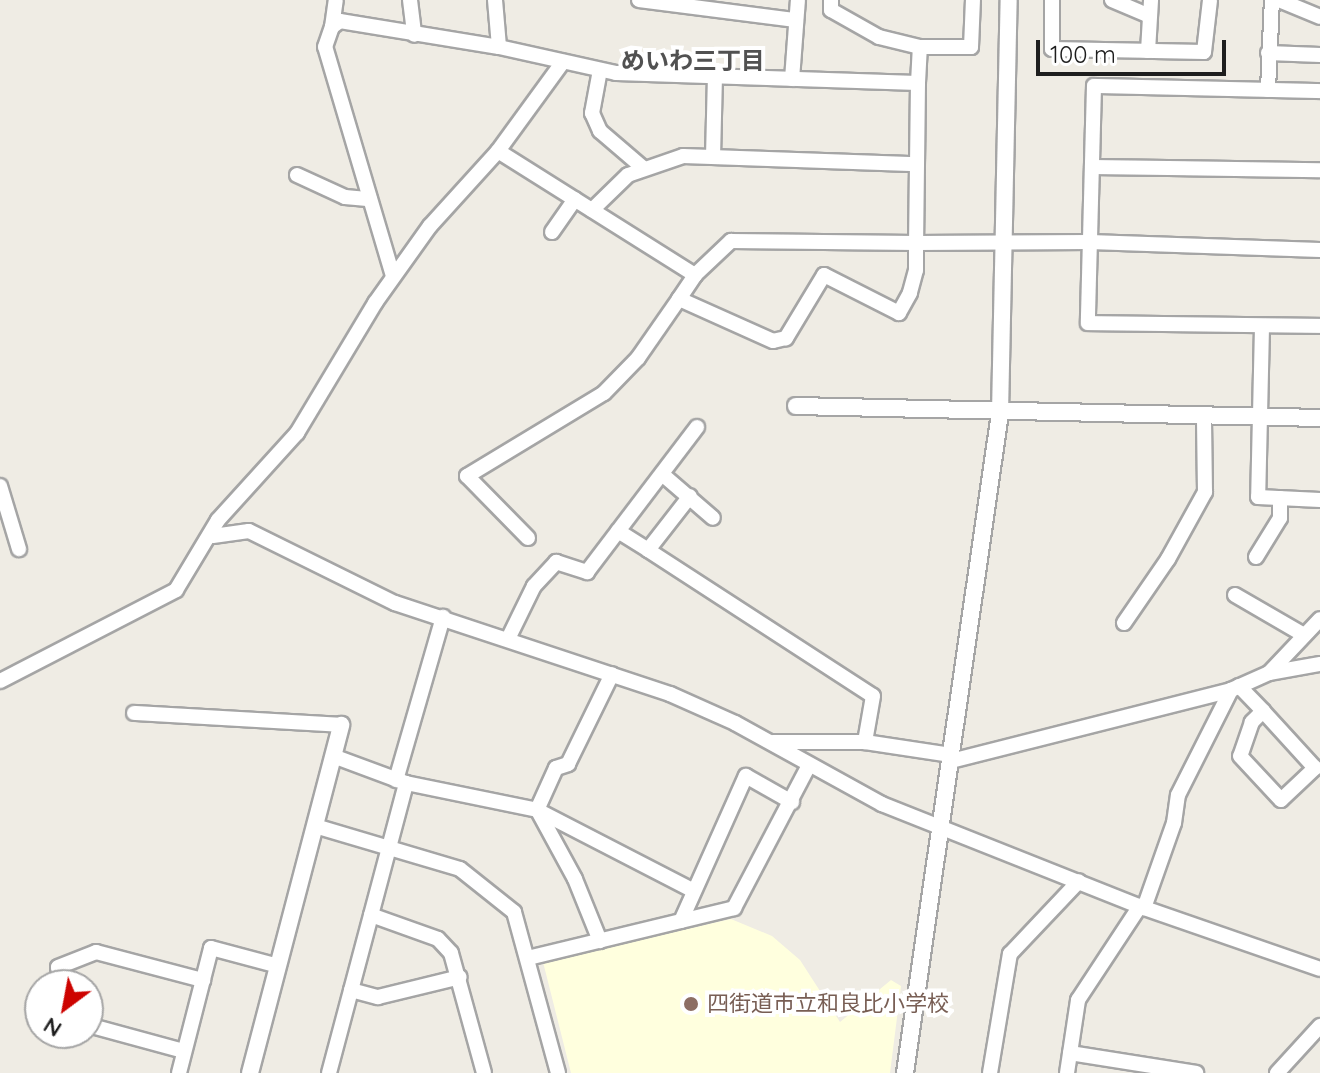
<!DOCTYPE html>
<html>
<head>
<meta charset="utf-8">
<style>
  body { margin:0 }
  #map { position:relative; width:1320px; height:1073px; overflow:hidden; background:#efece4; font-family:Quicksand,"Noto Sans JP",sans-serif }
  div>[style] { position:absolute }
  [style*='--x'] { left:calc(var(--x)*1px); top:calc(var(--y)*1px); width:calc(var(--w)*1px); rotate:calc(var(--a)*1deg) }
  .education>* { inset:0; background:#ffffde }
  .roads { filter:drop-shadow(2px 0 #a5a5a5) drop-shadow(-2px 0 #a5a5a5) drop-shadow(0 2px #a5a5a5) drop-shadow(0 -2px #a5a5a5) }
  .minor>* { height:14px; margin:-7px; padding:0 7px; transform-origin:7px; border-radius:7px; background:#fff }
  .tertiary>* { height:16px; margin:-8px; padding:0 8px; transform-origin:8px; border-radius:8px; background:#fff }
  .dots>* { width:22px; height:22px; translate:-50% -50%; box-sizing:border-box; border:4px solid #fff; border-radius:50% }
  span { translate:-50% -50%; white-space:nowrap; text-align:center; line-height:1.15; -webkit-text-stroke:8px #fff; paint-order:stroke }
  .education-label { font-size:22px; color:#785e54 }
  .left { translate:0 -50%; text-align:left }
  .neighbourhood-label { font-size:24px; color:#515151; font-weight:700 }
  .north { position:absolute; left:24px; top:969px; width:80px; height:80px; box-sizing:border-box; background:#fff; border:2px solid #a5a5a5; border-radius:50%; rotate:212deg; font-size:22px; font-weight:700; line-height:32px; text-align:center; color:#1e1e1e }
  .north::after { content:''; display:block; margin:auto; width:28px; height:36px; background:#cd0300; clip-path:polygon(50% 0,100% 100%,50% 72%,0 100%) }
  .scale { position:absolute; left:1036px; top:40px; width:190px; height:36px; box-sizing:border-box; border:4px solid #1e1e1e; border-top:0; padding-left:10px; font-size:24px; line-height:28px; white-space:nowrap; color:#1e1e1e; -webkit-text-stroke:6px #fff; paint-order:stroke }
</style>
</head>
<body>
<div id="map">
  <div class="education">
    <div style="clip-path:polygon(731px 919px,772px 936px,800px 960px,840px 1022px,891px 980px,901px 986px,890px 1073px,571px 1073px,543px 962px)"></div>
  </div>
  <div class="roads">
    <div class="minor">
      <div style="--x:410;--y:0;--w:35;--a:83"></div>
      <div style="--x:495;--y:0;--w:47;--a:85.1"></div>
      <div style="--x:639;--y:0;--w:158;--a:7.3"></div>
      <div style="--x:831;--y:0;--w:10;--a:90"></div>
      <div style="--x:831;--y:10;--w:55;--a:29.4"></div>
      <div style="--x:879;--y:37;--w:42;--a:13.7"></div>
      <div style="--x:1052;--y:0;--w:49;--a:90"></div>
      <div style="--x:1052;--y:49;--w:152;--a:1.1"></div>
      <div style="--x:1204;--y:52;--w:52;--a:-83.4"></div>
      <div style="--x:1112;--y:0;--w:39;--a:23"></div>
      <div style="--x:1279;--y:0;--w:44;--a:22.5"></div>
      <div style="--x:332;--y:27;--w:27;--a:-82"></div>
      <div style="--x:1148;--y:51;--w:51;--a:-86.6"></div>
      <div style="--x:1268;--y:53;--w:52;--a:2.2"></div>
      <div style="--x:600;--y:70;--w:44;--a:100.5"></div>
      <div style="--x:592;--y:113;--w:20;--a:66"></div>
      <div style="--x:600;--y:131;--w:55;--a:40.6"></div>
      <div style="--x:792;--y:79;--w:79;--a:-85.7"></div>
      <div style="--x:918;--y:83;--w:36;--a:-87"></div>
      <div style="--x:920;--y:47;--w:51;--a:0"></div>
      <div style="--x:971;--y:47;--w:47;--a:-87.6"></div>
      <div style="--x:1268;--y:90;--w:90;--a:-87.5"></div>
      <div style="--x:1320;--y:91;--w:226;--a:-178.7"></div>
      <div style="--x:1094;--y:86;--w:237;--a:91.5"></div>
      <div style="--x:1088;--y:323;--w:232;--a:0.7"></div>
      <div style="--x:498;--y:151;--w:233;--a:32.2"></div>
      <div style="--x:713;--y:157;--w:81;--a:-88.6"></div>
      <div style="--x:1092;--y:167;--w:228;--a:0.8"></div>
      <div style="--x:297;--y:175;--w:53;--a:24.6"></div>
      <div style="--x:345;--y:197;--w:25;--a:5"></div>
      <div style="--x:592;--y:210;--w:50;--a:-44.2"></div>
      <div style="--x:628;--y:175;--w:58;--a:-19.1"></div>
      <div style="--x:683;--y:156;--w:234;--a:2"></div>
      <div style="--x:552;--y:232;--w:40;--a:-55.1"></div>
      <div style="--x:393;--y:276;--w:239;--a:-106.5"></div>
      <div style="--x:325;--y:47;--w:21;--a:-71"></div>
      <div style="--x:332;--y:27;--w:10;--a:-37"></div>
      <div style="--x:340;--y:21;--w:161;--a:9.3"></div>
      <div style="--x:499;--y:47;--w:120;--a:12.5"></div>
      <div style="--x:616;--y:73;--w:302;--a:1.9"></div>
      <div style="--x:918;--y:83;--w:160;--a:90.7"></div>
      <div style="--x:916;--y:243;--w:27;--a:90"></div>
      <div style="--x:916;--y:270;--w:24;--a:105"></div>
      <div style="--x:910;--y:293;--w:23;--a:119"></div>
      <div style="--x:899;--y:313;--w:84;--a:-153.1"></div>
      <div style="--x:824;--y:275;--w:74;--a:121.1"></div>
      <div style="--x:786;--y:338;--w:13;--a:167"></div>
      <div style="--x:773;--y:341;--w:103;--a:-155.9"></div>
      <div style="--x:679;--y:299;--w:29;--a:-56"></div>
      <div style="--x:695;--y:275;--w:50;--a:-43.4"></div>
      <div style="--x:731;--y:241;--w:185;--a:0.6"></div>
      <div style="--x:916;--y:243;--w:174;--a:-0.3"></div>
      <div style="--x:1090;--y:242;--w:230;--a:2"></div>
      <div style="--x:1262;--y:327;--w:170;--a:91.3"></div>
      <div style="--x:1258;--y:497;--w:62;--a:2.8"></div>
      <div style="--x:662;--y:474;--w:67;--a:40.8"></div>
      <div style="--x:0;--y:486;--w:66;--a:73.2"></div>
      <div style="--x:618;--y:531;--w:36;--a:32"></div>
      <div style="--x:648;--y:550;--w:68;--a:-52.1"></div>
      <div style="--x:213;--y:536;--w:36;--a:-8"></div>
      <div style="--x:249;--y:531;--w:163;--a:26.3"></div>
      <div style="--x:395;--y:603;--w:290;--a:18.3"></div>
      <div style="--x:670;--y:694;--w:71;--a:24"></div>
      <div style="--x:735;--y:723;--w:168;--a:28.9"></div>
      <div style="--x:882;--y:804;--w:282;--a:21.7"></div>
      <div style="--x:1144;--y:908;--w:186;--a:19.1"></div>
      <div style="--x:528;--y:538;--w:87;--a:-134.5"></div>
      <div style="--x:467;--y:476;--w:160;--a:-31.2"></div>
      <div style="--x:604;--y:393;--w:49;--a:-45.8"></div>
      <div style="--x:638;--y:358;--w:72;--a:-55.2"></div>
      <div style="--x:648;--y:550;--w:268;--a:33"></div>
      <div style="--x:873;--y:696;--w:47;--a:99.9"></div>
      <div style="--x:865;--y:742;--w:87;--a:8.6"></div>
      <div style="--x:1256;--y:557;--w:46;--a:-58.4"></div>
      <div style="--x:1280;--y:518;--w:20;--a:-90"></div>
      <div style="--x:1235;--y:595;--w:80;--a:30.1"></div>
      <div style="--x:1124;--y:623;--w:78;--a:-55.5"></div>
      <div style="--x:1168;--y:559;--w:77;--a:-61.1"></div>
      <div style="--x:1205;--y:492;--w:76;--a:-90.8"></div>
      <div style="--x:508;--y:639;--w:59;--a:-63.9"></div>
      <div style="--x:534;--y:586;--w:33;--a:-47"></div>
      <div style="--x:556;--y:562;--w:33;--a:18"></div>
      <div style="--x:587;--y:572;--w:182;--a:-52.8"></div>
      <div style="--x:1269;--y:673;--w:74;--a:-46.6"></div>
      <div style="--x:0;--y:681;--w:198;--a:-27.3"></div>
      <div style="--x:176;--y:590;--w:82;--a:-59"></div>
      <div style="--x:218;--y:520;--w:118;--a:-47.8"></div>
      <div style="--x:297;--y:433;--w:152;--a:-59"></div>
      <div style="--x:375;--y:303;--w:95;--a:-54.5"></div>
      <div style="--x:430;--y:226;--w:101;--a:-47.8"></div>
      <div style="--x:498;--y:151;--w:110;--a:-53.9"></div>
      <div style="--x:1239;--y:686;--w:35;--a:46"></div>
      <div style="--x:1263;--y:711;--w:16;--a:135"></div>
      <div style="--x:1252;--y:722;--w:36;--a:109"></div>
      <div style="--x:1240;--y:756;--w:60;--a:47"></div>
      <div style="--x:1281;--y:800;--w:47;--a:-43.3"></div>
      <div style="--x:1315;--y:768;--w:77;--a:-132.4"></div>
      <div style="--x:134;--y:713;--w:207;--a:3.3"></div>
      <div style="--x:773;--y:742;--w:92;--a:0"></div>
      <div style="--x:333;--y:756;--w:78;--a:20.3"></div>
      <div style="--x:406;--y:783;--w:134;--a:11.6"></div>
      <div style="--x:537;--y:810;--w:174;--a:27.3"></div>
      <div style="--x:951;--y:761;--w:289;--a:-14.2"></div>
      <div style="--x:1231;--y:690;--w:42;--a:-24.1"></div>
      <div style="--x:1269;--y:673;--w:52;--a:-10"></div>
      <div style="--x:396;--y:780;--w:170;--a:-73.9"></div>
      <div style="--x:537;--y:810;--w:46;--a:-65.7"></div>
      <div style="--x:556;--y:768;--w:13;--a:-18"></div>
      <div style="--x:568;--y:764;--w:100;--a:-63.9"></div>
      <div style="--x:538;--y:811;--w:77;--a:61.4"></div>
      <div style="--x:575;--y:879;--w:67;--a:68"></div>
      <div style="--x:315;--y:826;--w:151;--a:16.5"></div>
      <div style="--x:460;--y:869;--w:69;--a:38.5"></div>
      <div style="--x:514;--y:912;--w:167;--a:74.7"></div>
      <div style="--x:1144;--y:908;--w:90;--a:-70.6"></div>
      <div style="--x:1174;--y:823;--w:28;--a:-82"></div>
      <div style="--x:1178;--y:795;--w:118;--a:-63.2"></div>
      <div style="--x:371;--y:915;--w:71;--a:19.7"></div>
      <div style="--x:438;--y:939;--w:19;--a:47"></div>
      <div style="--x:451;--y:953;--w:124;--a:74.6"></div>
      <div style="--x:681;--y:921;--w:159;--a:-65.9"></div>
      <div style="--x:746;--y:776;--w:53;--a:29.5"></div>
      <div style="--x:528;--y:958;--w:212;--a:-13.6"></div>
      <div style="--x:734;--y:908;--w:161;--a:-62.3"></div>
      <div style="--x:62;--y:985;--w:18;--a:-103"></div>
      <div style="--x:58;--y:967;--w:41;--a:-21.5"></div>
      <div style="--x:96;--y:952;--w:111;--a:14.7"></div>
      <div style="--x:351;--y:990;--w:28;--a:15"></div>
      <div style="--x:378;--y:997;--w:84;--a:-13.7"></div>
      <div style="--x:88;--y:1025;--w:99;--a:15.2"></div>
      <div style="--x:1070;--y:1053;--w:128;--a:9"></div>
      <div style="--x:179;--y:1073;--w:129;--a:-75.6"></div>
      <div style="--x:211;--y:948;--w:66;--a:14.9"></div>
      <div style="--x:329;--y:1073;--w:300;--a:-75.1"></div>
      <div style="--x:990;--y:1073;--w:121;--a:-80.5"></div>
      <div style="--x:1010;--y:954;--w:100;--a:-46.6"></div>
      <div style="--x:1067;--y:1073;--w:74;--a:-81.4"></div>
      <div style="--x:1078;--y:1000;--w:113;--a:-56.6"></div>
      <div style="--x:1277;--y:1073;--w:64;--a:-47.5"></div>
    </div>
    <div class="tertiary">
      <div style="--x:796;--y:406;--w:524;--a:1.31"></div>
      <div style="--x:250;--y:1073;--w:360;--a:-75.3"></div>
      <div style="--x:905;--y:1073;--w:667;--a:-81.81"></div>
      <div style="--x:1000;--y:413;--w:413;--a:-88.8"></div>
    </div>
  </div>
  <div class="dots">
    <div style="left:691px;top:1004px;background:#8d6e63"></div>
  </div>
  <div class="education-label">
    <span class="left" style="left:707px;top:1004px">四街道市立和良比小学校</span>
  </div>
  <div class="neighbourhood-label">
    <span style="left:693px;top:61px">めいわ三丁目</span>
  </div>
  <div class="north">N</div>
  <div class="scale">100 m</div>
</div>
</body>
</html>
